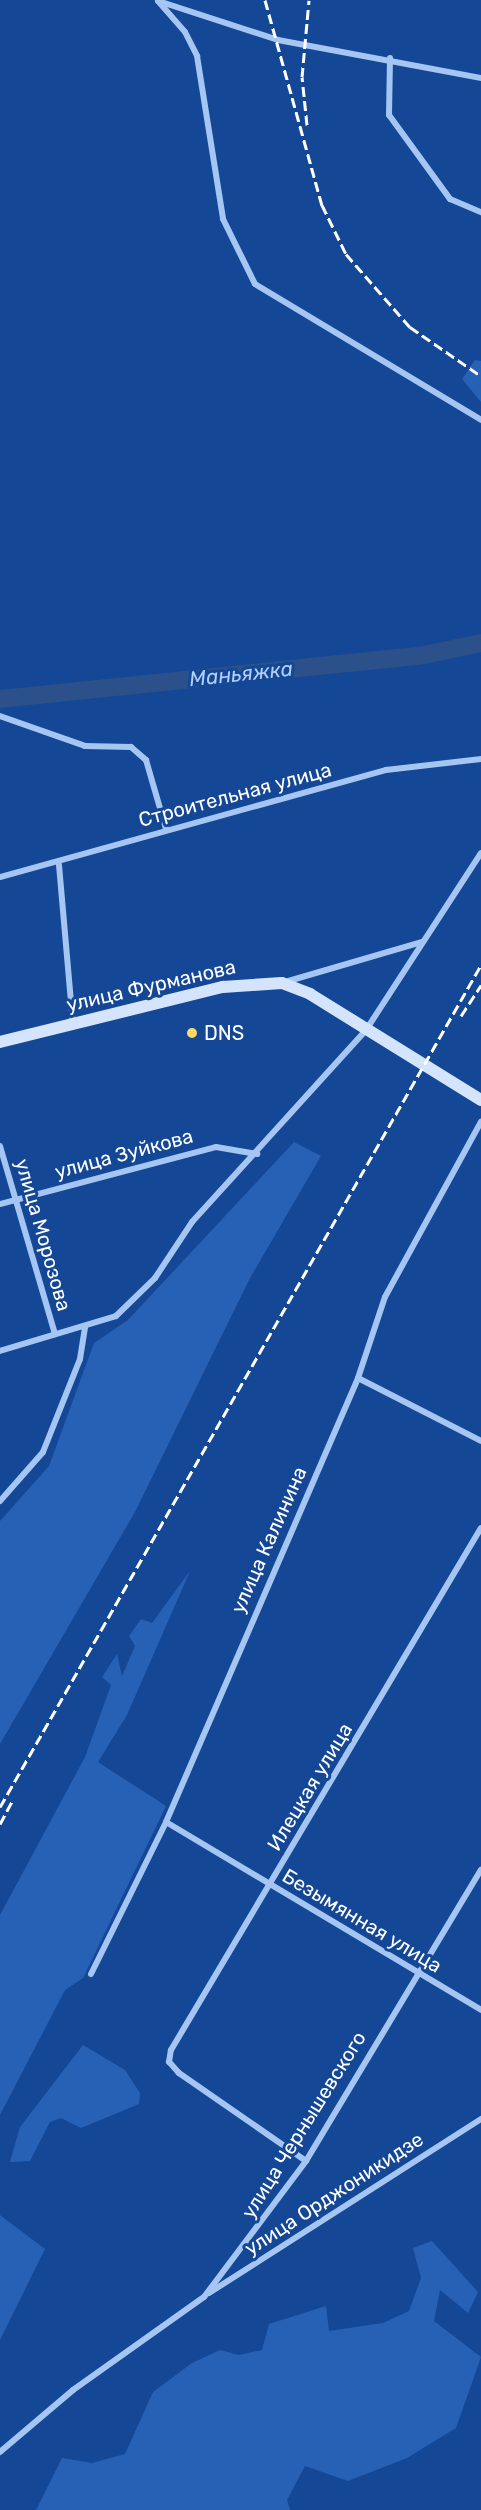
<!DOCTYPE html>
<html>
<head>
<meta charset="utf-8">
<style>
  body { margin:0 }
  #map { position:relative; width:481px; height:2510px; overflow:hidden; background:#144796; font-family:Rubik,sans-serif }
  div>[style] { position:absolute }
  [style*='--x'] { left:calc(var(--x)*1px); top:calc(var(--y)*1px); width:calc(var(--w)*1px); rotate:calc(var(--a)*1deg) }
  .green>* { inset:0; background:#2761b5 }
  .river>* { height:18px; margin:-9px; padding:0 9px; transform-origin:9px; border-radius:9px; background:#2b508a }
  .minor>* { height:6px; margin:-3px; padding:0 3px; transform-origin:3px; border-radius:3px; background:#a5c5f2 }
  .secondary>* { height:12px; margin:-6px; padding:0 6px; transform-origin:6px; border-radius:6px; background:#d4e4fc }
  .rail>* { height:3px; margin-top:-1.5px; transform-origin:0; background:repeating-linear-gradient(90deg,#fff 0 10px,transparent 0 14.5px) }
  .dots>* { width:16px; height:16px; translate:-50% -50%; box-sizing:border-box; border:3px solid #144796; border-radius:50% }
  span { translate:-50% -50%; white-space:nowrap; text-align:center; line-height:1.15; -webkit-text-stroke:6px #144796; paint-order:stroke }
  .street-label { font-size:20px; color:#fff }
  .poi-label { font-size:20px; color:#fff }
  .left { translate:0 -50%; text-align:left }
  .water-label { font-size:21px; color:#b1cff9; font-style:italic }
</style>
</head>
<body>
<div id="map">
  <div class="green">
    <div style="clip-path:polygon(475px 360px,481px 361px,481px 402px,462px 379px)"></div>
    <div style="clip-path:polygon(294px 1142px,321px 1156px,250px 1278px,135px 1512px,0 1744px,0 1521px,49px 1466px,94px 1343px,128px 1320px)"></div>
    <div style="clip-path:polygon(190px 1571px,127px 1715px,98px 1762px,166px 1806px,83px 1978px,65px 1990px,0 2115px,0 1915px,85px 1757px,111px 1685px,102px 1677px,117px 1654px,122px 1676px,135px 1646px,129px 1636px,141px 1619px,152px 1623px)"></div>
    <div style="clip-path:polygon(83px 2045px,125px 2070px,140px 2093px,139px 2104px,81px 2128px,61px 2118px,50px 2122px,30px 2161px,10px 2162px,20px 2127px)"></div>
    <div style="clip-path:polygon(0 2215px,45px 2249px,0 2340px)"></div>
    <div style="clip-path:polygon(432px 2241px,478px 2292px,468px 2313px,440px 2290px,434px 2321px,481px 2357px,456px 2428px,407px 2458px,348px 2481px,305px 2466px,287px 2500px,290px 2510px,36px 2510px,62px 2458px,92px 2463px,125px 2454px,153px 2392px,192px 2363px,220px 2350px,239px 2355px,262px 2350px,269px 2324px,326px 2306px,329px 2331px,383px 2323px,409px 2311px,421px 2278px,413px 2248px)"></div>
  </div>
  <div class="river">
    <div style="--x:0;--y:699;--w:426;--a:-5.9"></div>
    <div style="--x:424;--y:655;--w:58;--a:-11.9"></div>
  </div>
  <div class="minor">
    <div style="--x:158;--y:1;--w:41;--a:48.9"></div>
    <div style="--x:185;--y:32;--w:27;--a:63"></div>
    <div style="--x:197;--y:56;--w:165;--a:80.9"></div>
    <div style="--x:223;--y:219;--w:72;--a:63.8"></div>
    <div style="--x:255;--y:284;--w:264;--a:31"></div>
    <div style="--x:158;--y:1;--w:126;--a:18"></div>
    <div style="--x:278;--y:40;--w:207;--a:10.6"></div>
    <div style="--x:390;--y:58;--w:57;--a:91"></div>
    <div style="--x:389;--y:115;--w:104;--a:54"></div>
    <div style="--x:450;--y:199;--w:34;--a:23"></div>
    <div style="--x:0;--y:716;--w:90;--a:19.4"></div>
    <div style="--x:85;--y:746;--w:46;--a:1.2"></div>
    <div style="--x:131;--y:747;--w:20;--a:41"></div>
    <div style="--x:146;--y:760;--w:72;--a:73.8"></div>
    <div style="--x:59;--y:865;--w:160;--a:85"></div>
    <div style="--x:0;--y:877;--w:401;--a:-15.5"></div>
    <div style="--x:386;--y:770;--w:96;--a:-6.6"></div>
    <div style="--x:285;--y:982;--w:143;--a:-16.3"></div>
    <div style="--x:0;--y:1146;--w:196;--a:73.7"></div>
    <div style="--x:0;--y:1204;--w:223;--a:-14.8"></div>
    <div style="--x:216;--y:1147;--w:42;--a:9.7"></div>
    <div style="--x:0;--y:1351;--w:121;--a:-16.8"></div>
    <div style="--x:116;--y:1316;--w:54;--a:-44.3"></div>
    <div style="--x:155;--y:1278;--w:67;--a:-56.5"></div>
    <div style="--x:192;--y:1222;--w:259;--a:-47.8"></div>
    <div style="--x:366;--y:1030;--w:211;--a:-57"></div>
    <div style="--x:358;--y:1378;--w:138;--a:27.1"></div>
    <div style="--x:0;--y:1501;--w:65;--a:-48.7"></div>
    <div style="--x:43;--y:1452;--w:100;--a:-68.3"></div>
    <div style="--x:80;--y:1359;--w:33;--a:-81"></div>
    <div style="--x:166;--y:1822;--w:367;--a:30.8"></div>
    <div style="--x:91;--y:1974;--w:169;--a:-63.7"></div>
    <div style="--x:166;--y:1822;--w:484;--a:-66.6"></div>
    <div style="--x:358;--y:1378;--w:85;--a:-71.6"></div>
    <div style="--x:385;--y:1297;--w:200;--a:-61.3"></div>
    <div style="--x:306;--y:2161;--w:155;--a:-145.3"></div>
    <div style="--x:179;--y:2073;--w:15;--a:-132"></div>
    <div style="--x:169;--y:2062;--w:12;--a:-81"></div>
    <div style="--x:171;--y:2050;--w:607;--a:-59.3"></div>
    <div style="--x:209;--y:2293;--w:323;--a:-32.6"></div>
    <div style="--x:0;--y:2452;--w:96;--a:-40.3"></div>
    <div style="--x:73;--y:2390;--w:161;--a:-35.4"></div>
    <div style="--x:204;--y:2297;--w:170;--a:-53.1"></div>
    <div style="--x:306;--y:2161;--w:340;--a:-59"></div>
  </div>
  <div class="secondary">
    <div style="--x:0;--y:1042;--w:230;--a:-13.9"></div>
    <div style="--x:223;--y:987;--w:59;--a:-3.9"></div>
    <div style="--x:282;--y:983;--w:30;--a:21"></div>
    <div style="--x:310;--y:994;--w:201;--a:31.8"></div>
  </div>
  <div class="rail">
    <div style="--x:265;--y:0;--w:213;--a:74.5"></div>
    <div style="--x:322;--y:205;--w:55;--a:63.9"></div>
    <div style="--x:346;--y:254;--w:97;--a:48.8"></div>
    <div style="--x:410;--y:327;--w:86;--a:34.6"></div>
    <div style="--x:307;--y:125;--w:48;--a:-95.9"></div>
    <div style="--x:302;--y:77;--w:77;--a:-84.8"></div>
    <div style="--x:461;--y:1016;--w:37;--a:-57"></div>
    <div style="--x:0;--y:1807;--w:970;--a:-60.26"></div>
    <div style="--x:0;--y:1824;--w:27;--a:-62"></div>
  </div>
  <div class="dots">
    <div style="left:192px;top:1033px;background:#ffd966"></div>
  </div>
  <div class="street-label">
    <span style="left:235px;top:795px;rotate:-15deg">Строительная улица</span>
    <span style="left:151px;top:986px;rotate:-13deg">улица Фурманова</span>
    <span style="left:124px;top:1154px;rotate:-15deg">улица Зуйкова</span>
    <span style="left:43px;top:1235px;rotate:74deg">улица Морозова</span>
    <span style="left:269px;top:1540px;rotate:-66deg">улица Калинина</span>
    <span style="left:310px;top:1787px;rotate:-59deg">Илецкая улица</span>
    <span style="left:362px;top:1921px;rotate:31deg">Безымянная улица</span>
    <span style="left:304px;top:2125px;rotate:-58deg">улица Чернышевского</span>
    <span style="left:334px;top:2194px;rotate:-33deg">улица Орджоникидзе</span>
  </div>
  <div class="poi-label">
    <span class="left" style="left:204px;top:1033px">DNS</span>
  </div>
  <div class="water-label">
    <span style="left:241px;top:674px;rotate:-6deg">Маньяжка</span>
  </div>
</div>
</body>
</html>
